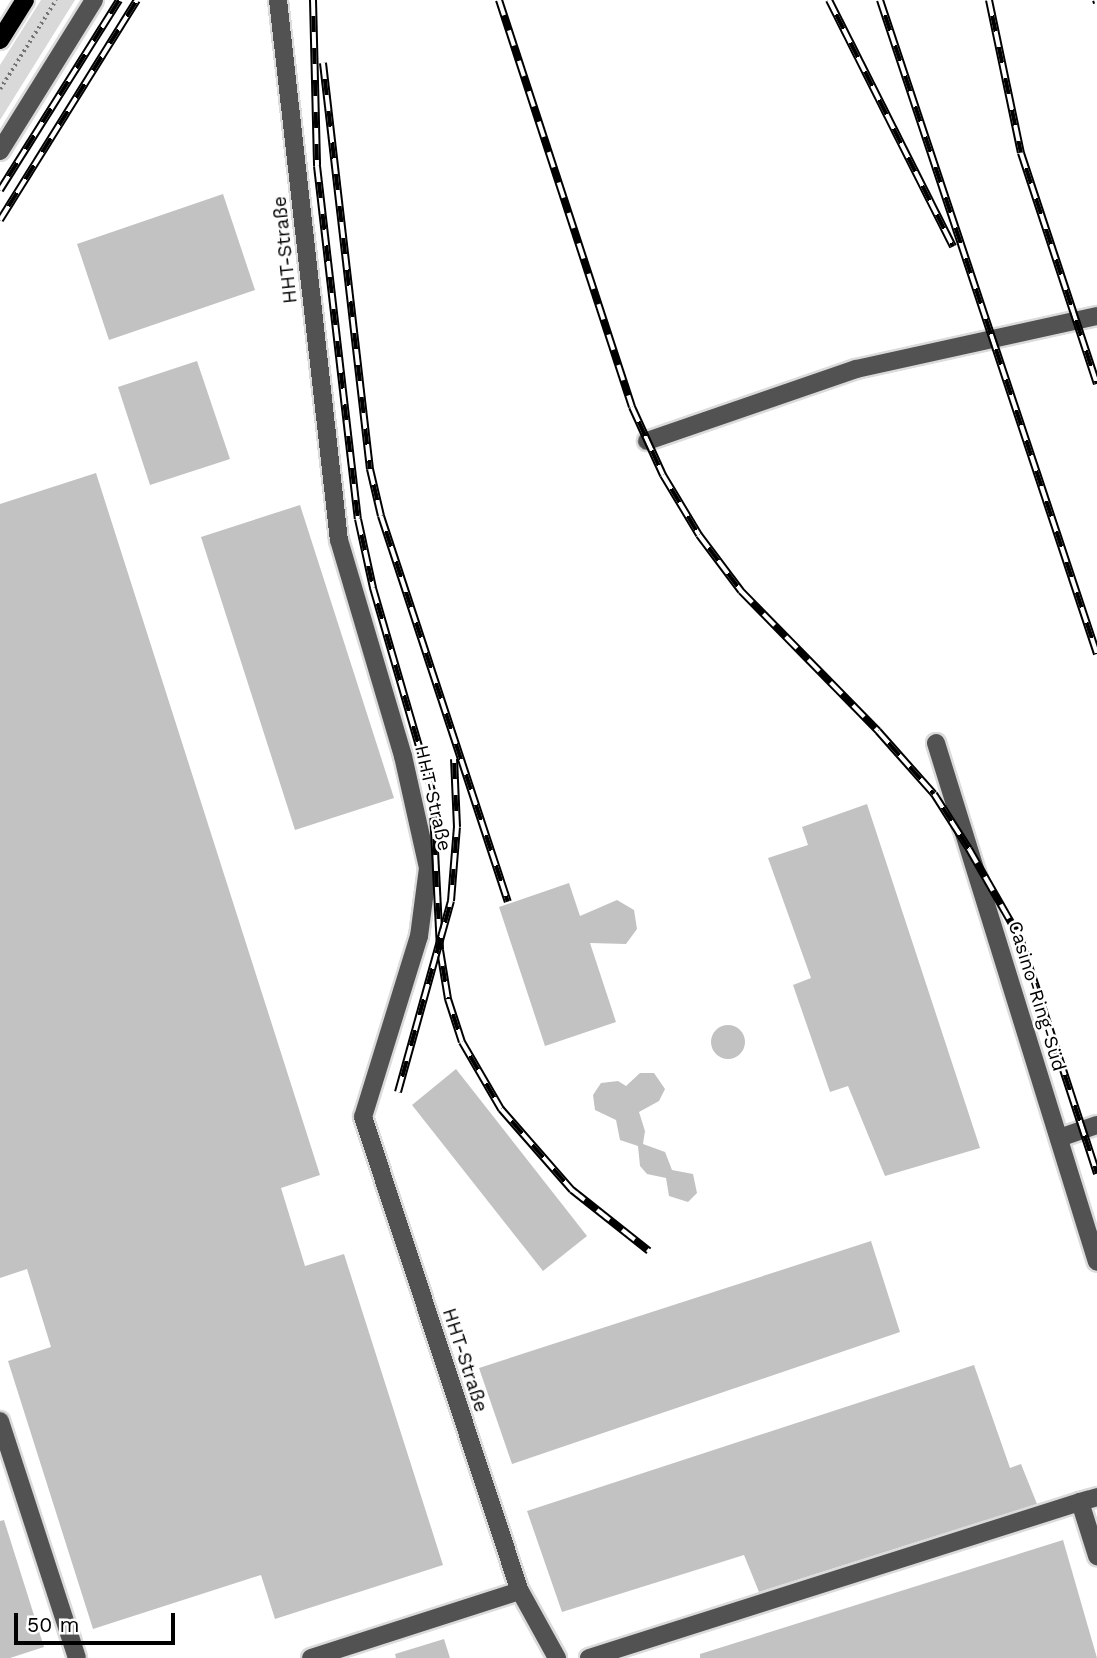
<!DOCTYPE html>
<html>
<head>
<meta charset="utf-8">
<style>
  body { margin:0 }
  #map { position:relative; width:1097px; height:1658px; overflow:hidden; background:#fff; font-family:"Work Sans",sans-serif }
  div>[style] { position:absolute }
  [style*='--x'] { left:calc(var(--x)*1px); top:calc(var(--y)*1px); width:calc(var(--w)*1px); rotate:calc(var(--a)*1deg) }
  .green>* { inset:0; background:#d9d9d9 }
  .building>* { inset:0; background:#c2c2c2 }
  .round { border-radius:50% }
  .path>* { height:3.5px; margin-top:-1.75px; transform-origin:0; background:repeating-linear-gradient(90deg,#747474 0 2px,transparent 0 5.5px) }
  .roads { filter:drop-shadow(2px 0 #dbdbdb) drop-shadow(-2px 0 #dbdbdb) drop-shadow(0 2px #dbdbdb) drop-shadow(0 -2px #dbdbdb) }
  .minor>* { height:18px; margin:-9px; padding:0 9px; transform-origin:9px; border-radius:9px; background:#525252 }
  .major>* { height:18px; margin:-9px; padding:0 9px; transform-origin:9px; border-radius:9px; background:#000 }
  .rail>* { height:8px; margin-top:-4px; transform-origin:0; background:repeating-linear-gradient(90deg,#fff 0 16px,#000 0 32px); box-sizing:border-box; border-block:2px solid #000 }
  span { translate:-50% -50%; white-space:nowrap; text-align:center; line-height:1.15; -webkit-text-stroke:5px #fff; paint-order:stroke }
  .street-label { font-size:19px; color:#000 }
  .scale { position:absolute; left:14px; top:1613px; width:161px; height:32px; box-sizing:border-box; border:4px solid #000; border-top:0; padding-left:9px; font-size:21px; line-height:24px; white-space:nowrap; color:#000; -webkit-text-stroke:5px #fff; paint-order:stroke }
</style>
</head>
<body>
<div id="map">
  <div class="green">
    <div style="clip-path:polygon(41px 0,75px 0,0 120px,0 65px)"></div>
  </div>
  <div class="building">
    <div style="clip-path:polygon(223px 194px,255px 290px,109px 340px,77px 244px)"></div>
    <div style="clip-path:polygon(197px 361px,230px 459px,150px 485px,118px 387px)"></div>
    <div style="clip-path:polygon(96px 473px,320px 1175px,281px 1188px,305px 1266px,344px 1254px,443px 1565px,275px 1619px,261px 1575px,93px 1629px,8px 1361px,51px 1347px,27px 1269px,0 1278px,0 504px)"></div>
    <div style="clip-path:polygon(300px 505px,394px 798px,295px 830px,201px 537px)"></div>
    <div style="clip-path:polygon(867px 804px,980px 1148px,885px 1176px,848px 1086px,830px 1092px,793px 985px,811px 978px,768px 858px,808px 845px,802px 827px)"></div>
    <div style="clip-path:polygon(569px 883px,580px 916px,617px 900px,634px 910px,637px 929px,626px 944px,590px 943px,616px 1022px,545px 1046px,499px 907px)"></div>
    <div class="round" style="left:711px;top:1025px;width:34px;height:34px"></div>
    <div style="clip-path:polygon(456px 1069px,587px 1236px,543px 1271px,412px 1105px)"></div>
    <div style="clip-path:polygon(640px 1073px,654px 1073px,665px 1089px,659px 1101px,639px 1112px,645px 1131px,643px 1144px,665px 1152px,672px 1170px,693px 1174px,697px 1193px,688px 1202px,669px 1196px,666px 1178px,647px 1174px,640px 1166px,638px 1146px,620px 1140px,616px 1120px,595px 1110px,593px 1095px,601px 1083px,618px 1081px,626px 1086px)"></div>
    <div style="clip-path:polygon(871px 1241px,900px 1332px,512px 1464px,479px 1368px)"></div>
    <div style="clip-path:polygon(974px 1365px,1010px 1468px,1021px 1464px,1037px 1504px,759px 1592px,744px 1555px,562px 1612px,527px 1511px)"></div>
    <div style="clip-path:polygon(4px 1520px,44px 1647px,10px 1658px,0 1658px,0 1521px)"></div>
    <div style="clip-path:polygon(1063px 1540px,1097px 1658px,700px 1658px,700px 1654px)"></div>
    <div style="clip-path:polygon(444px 1639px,450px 1658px,396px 1658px,395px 1654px)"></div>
  </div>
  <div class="path">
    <div style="--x:0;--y:89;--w:105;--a:-57.8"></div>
  </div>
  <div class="roads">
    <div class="minor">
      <div style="--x:278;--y:0;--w:543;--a:83.56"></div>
      <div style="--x:339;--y:540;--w:225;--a:73.5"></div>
      <div style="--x:403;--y:756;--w:115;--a:77.4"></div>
      <div style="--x:428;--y:868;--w:69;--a:97.5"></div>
      <div style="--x:419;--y:936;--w:189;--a:107.2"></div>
      <div style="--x:363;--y:1117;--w:499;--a:71.7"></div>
      <div style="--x:520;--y:1591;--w:77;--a:61.1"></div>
      <div style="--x:0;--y:151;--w:178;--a:-58.1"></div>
      <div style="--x:647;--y:441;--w:221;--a:-19"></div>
      <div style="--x:856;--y:369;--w:247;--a:-12.4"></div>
      <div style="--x:936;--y:743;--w:543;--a:72.77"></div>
      <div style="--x:1059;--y:1138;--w:40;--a:-18.9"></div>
      <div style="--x:0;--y:1421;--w:249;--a:72"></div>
      <div style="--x:1080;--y:1502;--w:18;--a:-16"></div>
      <div style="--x:311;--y:1658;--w:219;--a:-17.8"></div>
      <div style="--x:589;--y:1658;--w:515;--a:-17.63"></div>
      <div style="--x:1080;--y:1502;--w:57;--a:72.5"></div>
    </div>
    <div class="major">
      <div style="--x:0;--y:40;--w:47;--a:-58"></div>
    </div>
  </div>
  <div class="rail">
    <div style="--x:313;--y:0;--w:166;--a:88.6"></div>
    <div style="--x:317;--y:166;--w:355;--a:83.4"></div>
    <div style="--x:358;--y:519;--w:71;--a:77.7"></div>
    <div style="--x:373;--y:588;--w:211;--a:73.8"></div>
    <div style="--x:432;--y:791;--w:159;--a:87.1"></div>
    <div style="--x:440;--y:950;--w:50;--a:80.7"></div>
    <div style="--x:448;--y:999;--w:45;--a:72"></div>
    <div style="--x:462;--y:1042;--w:78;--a:59.8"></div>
    <div style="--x:501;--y:1109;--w:108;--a:48.8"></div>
    <div style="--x:572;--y:1190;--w:98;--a:38.4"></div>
    <div style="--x:499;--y:0;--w:428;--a:71.9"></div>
    <div style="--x:632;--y:407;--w:75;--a:65.5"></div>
    <div style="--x:663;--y:475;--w:70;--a:59"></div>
    <div style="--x:699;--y:535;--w:70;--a:53.1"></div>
    <div style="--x:741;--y:591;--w:196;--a:45.6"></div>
    <div style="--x:878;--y:731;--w:84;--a:48.4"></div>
    <div style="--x:934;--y:794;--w:65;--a:57.5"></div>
    <div style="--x:969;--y:849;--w:103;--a:60.2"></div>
    <div style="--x:1020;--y:938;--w:248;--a:71.9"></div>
    <div style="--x:829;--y:0;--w:276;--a:63.3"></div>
    <div style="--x:880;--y:0;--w:689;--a:71.64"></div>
    <div style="--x:989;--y:0;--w:156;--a:78.2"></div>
    <div style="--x:1021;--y:153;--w:243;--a:71.8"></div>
    <div style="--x:1096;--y:0;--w:3;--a:72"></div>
    <div style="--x:323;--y:63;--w:409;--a:83.4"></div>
    <div style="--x:370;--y:469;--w:48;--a:76.8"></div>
    <div style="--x:381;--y:516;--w:406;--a:71.8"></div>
    <div style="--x:0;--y:190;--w:224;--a:-57.9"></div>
    <div style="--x:0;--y:220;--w:259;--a:-58.1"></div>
    <div style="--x:398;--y:1092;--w:198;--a:-74.5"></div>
    <div style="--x:451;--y:901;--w:74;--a:-85.4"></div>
    <div style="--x:457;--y:827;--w:68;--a:-92.5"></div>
  </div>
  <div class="street-label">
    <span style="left:285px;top:250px;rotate:-96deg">HHT-Straße</span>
    <span style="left:433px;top:798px;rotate:77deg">HHT-Straße</span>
    <span style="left:1037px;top:996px;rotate:73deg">Casino-Ring-Süd</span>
    <span style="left:465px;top:1360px;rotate:72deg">HHT-Straße</span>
  </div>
  <div class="scale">50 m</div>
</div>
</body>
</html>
